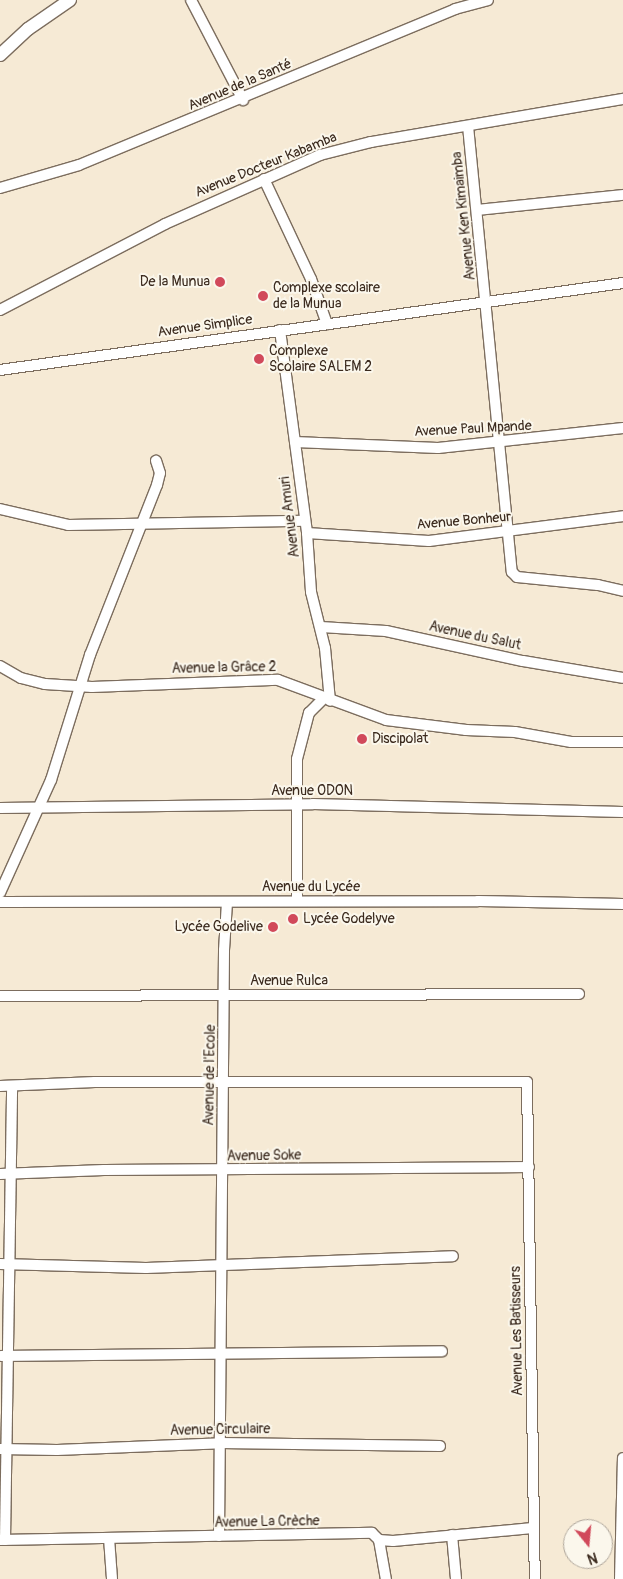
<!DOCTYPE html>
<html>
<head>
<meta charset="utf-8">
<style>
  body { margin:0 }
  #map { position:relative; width:623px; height:1579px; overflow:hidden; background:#f6ead5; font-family:Pangolin,sans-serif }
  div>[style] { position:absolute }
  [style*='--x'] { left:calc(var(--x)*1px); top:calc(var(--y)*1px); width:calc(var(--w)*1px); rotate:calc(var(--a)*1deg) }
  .roads { filter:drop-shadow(1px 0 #7c6d5e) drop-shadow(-1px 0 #7c6d5e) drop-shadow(0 1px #7c6d5e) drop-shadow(0 -1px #7c6d5e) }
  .minor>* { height:10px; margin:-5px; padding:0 5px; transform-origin:5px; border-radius:5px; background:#fff }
  .major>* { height:12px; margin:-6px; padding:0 6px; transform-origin:6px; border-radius:6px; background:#fff }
  .dots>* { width:14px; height:14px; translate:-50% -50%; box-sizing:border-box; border:2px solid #fbf7ec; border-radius:50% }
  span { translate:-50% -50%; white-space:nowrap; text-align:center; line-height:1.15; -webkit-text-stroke:4px #fbf7ec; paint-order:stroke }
  .street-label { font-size:14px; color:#3b2a1e }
  .poi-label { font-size:14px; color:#3b2a1e }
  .right { translate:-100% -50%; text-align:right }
  .left { translate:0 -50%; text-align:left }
  .north { position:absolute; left:563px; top:1519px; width:50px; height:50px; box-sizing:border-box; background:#fbf7ec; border:1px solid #aea59a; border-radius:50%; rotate:163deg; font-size:14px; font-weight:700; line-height:20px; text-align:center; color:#3b2a1e }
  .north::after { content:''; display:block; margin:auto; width:18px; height:22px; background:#d1495b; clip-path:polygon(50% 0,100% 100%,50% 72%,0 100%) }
</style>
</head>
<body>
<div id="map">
  <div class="roads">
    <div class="minor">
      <div style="--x:191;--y:0;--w:113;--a:62.5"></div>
      <div style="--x:468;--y:126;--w:448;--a:84.4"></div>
      <div style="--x:512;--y:572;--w:7;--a:45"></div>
      <div style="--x:517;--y:577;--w:81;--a:5.6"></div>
      <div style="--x:598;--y:585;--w:26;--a:13"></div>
      <div style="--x:264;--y:179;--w:110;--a:64.8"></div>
      <div style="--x:311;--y:279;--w:48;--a:70.4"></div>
      <div style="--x:0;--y:188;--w:82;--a:-16.2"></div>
      <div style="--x:79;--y:165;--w:407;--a:-22.5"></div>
      <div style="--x:455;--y:9;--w:34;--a:-15"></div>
      <div style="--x:477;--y:210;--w:147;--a:-5.9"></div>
      <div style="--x:0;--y:310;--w:186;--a:-27.5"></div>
      <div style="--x:165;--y:224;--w:170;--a:-24"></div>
      <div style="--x:320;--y:155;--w:53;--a:-14.3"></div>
      <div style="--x:371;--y:142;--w:256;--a:-9.7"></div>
      <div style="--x:280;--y:330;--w:205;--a:82.4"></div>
      <div style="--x:307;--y:533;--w:59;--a:86.1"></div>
      <div style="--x:311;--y:592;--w:58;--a:76"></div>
      <div style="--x:325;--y:648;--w:53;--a:84.6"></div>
      <div style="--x:0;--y:370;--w:629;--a:-7.95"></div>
      <div style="--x:295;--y:442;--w:143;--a:2.4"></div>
      <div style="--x:438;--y:448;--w:186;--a:-6.2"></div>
      <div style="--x:0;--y:509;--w:70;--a:13.2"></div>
      <div style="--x:68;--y:525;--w:237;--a:-1"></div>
      <div style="--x:307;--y:533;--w:122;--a:3.8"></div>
      <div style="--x:429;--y:541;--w:196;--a:-7.3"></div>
      <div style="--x:321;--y:627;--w:65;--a:3.5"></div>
      <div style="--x:386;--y:631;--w:140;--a:12.4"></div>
      <div style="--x:523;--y:661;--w:101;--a:9.6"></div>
      <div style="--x:0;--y:666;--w:24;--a:30"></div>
      <div style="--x:21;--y:678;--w:25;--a:14"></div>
      <div style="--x:45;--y:684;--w:47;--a:3.7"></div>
      <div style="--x:92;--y:687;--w:186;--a:-2.2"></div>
      <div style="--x:278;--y:680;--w:115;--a:20.3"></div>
      <div style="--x:386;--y:720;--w:81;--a:7.1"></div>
      <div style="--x:466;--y:730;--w:49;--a:2.3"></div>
      <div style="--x:515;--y:732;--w:57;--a:10.1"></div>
      <div style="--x:571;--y:742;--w:52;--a:0"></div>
      <div style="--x:0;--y:808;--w:313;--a:-0.7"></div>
      <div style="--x:313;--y:804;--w:310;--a:1.5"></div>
      <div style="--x:0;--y:893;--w:124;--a:-65.7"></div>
      <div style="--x:51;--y:780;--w:131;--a:-72.7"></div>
      <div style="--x:90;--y:655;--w:183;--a:-68.5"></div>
      <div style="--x:157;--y:485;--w:12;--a:-76"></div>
      <div style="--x:160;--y:473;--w:13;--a:-108"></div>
      <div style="--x:297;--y:901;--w:142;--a:-90"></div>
      <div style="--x:297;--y:759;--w:48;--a:-75.4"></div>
      <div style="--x:309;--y:713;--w:20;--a:-45"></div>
      <div style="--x:0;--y:902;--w:478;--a:-0.1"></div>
      <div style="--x:478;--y:901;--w:145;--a:1.2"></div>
      <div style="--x:0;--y:996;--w:579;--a:-0.2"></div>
      <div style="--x:0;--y:1086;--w:95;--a:-2.4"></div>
      <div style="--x:95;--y:1082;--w:432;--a:0"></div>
      <div style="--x:527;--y:1082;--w:497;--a:89.1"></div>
      <div style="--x:0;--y:1174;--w:104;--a:-2.2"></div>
      <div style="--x:104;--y:1170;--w:425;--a:-0.4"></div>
      <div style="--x:0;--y:1264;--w:146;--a:1.6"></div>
      <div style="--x:146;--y:1268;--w:307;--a:-2.2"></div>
      <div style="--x:1;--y:1356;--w:441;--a:-0.6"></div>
      <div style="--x:0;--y:1449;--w:57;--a:1"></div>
      <div style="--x:57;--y:1450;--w:164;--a:-2.4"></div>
      <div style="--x:221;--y:1443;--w:219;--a:0.8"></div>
      <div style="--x:452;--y:1535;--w:44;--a:84.8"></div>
      <div style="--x:219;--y:1536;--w:586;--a:-89.51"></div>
      <div style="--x:224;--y:950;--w:48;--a:-86.4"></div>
      <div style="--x:109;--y:1538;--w:41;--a:85.8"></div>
      <div style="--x:0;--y:1540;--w:372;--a:-1.1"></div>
      <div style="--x:372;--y:1533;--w:10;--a:45"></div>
      <div style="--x:379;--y:1540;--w:14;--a:4"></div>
      <div style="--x:393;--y:1541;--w:140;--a:-5.3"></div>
      <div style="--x:5;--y:1540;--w:454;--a:-89.1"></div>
      <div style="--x:379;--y:1540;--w:40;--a:80"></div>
      <div style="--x:620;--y:1579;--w:121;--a:-88.6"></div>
    </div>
    <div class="major">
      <div style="--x:0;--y:55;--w:38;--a:-43"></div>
      <div style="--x:28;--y:29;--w:51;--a:-34.6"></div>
    </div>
  </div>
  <div class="dots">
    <div style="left:220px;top:282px;background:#d1495b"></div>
    <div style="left:263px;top:296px;background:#d1495b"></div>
    <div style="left:259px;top:359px;background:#d1495b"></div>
    <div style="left:362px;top:739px;background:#d1495b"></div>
    <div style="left:293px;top:919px;background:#d1495b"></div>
    <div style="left:273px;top:927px;background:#d1495b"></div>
  </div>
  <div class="street-label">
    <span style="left:240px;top:85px;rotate:-23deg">Avenue de la Santé</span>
    <span style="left:266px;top:165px;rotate:-22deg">Avenue Docteur Kabamba</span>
    <span style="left:464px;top:216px;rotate:-96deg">Avenue Ken Kimaimba</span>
    <span style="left:205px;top:326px;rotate:-8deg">Avenue Simplice</span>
    <span style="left:473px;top:429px;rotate:-3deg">Avenue Paul Mpande</span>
    <span style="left:290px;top:517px;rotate:-97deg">Avenue Amuri</span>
    <span style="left:464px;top:521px;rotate:-5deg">Avenue Bonheur</span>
    <span style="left:475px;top:636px;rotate:12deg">Avenue du Salut</span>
    <span style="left:224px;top:668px;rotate:-1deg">Avenue la Grâce 2</span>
    <span style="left:312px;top:791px">Avenue ODON</span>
    <span style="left:311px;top:887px">Avenue du Lycée</span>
    <span style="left:289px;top:981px">Avenue Rulca</span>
    <span style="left:210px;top:1075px;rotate:-89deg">Avenue de l'Ecole</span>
    <span style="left:264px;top:1156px;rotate:-1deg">Avenue Soke</span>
    <span style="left:517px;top:1331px;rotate:-91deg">Avenue Les Batisseurs</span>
    <span style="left:220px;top:1430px;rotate:-1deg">Avenue Circulaire</span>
    <span style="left:267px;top:1522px;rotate:-1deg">Avenue La Crèche</span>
  </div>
  <div class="poi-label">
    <span class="right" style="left:210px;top:282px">De la Munua</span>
    <span class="left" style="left:273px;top:296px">Complexe scolaire<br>de la Munua</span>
    <span class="left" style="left:269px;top:359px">Complexe<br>Scolaire SALEM 2</span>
    <span class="left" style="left:372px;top:739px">Discipolat</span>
    <span class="left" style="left:303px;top:919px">Lycée Godelyve</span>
    <span class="right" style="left:263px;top:927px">Lycée Godelive</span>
  </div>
  <div class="north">N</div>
</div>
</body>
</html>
